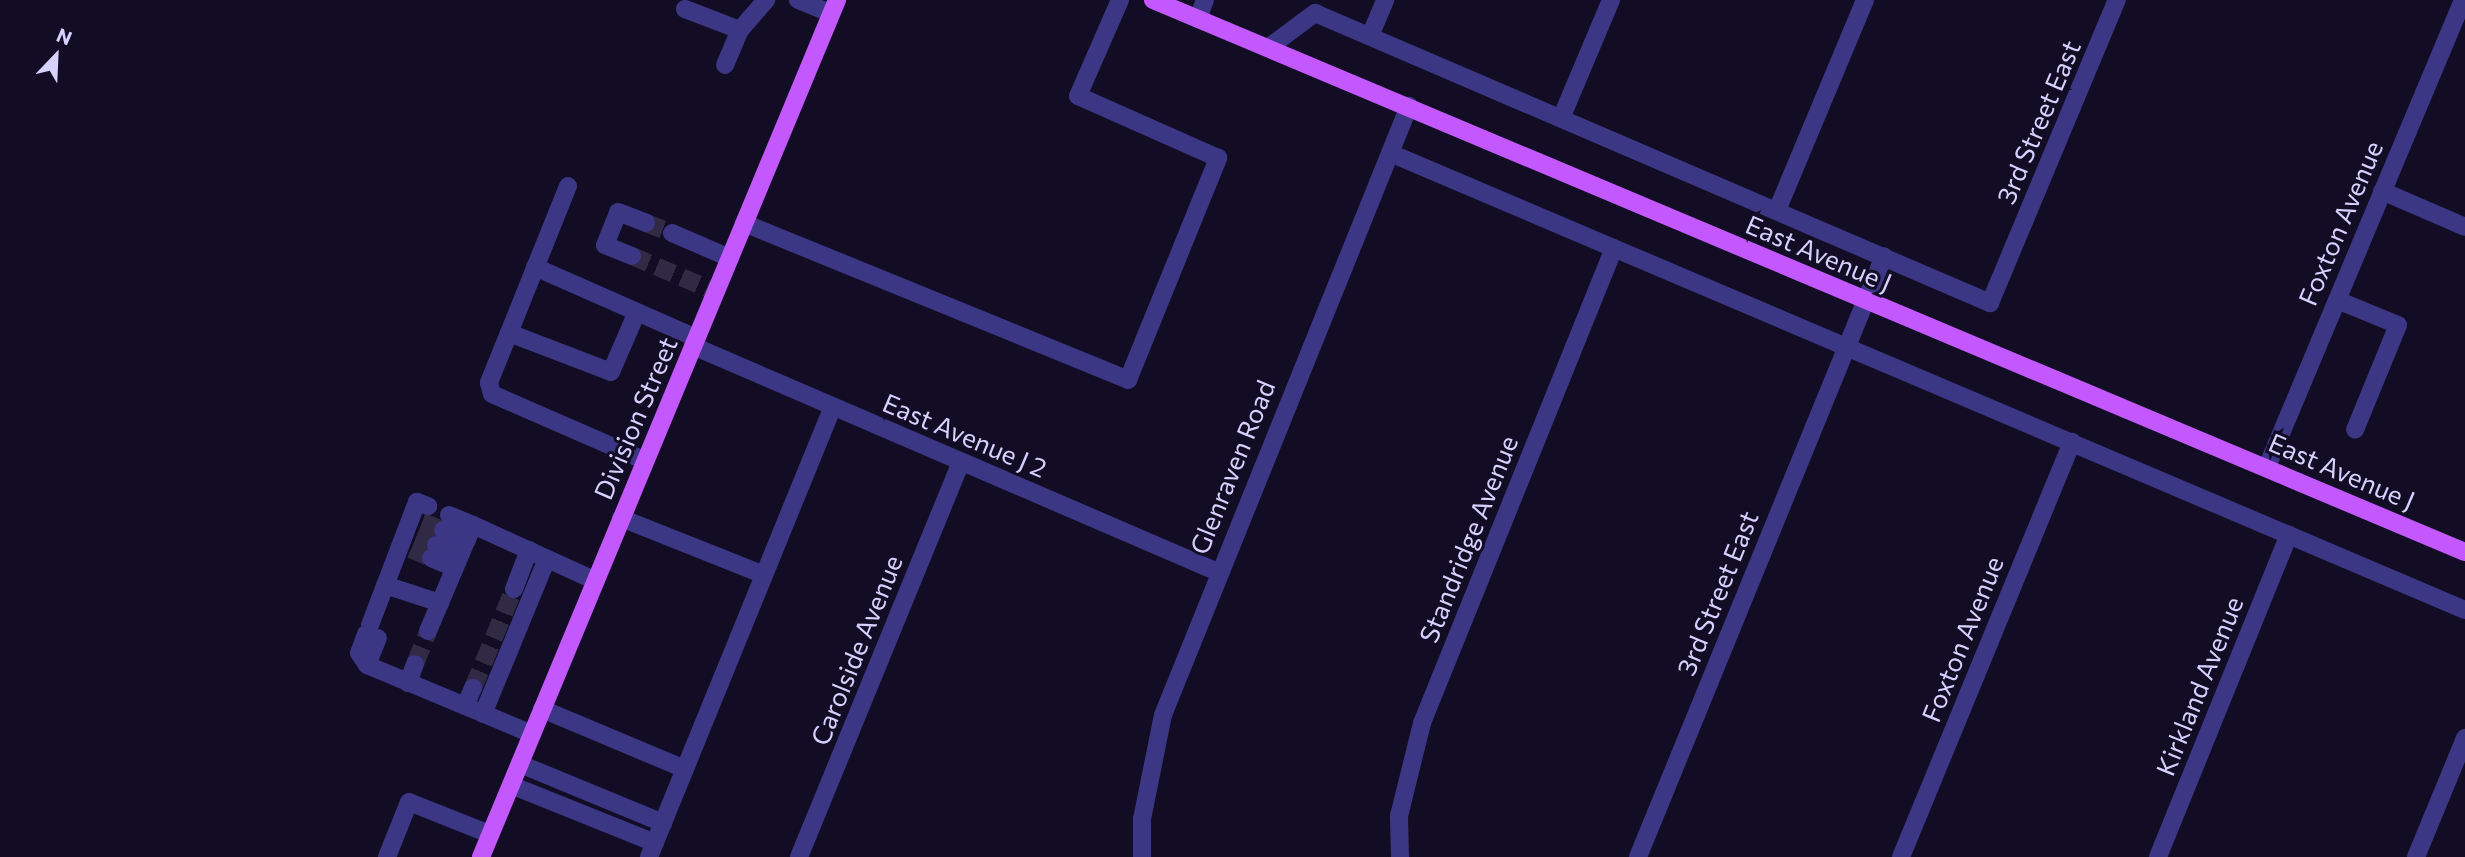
<!DOCTYPE html>
<html>
<head>
<meta charset="utf-8">
<style>
  body { margin:0 }
  #map { position:relative; width:2465px; height:857px; overflow:hidden; background:#120d24; font-family:Commissioner,sans-serif }
  div>[style] { position:absolute }
  [style*='--x'] { left:calc(var(--x)*1px); top:calc(var(--y)*1px); width:calc(var(--w)*1px); rotate:calc(var(--a)*1deg) }
  .minor-tunnel>* { height:18px; margin-top:-9px; transform-origin:0; background:repeating-linear-gradient(90deg,#302a45 0 18px,transparent 0 27px) }
  .minor>* { height:18px; margin:-9px; padding:0 9px; transform-origin:9px; border-radius:9px; background:#3b3785 }
  .major>* { height:18px; margin:-9px; padding:0 9px; transform-origin:9px; border-radius:9px; background:#c358ff }
  span { translate:-50% -50%; white-space:nowrap; text-align:center; line-height:1.15; -webkit-text-stroke:6px #120d24; paint-order:stroke }
  .street-label { font-size:26px; color:#d7d1ff }
  .north { position:absolute; left:21px; top:21px; width:70px; height:70px; -webkit-text-stroke:5px #120d24; paint-order:stroke; rotate:23deg; font-size:19px; font-weight:700; line-height:28px; text-align:center; color:#d7d1ff }
  .north::after { content:''; display:block; margin:auto; width:24px; height:32px; background:#d7d1ff; clip-path:polygon(50% 0,100% 100%,50% 72%,0 100%) }
</style>
</head>
<body>
<div id="map">
  <div class="minor-tunnel">
    <div style="--x:646;--y:223;--w:28;--a:21"></div>
    <div style="--x:632;--y:256;--w:91;--a:23.2"></div>
    <div style="--x:422;--y:522;--w:22;--a:21"></div>
    <div style="--x:416;--y:537;--w:22;--a:22"></div>
    <div style="--x:411;--y:549;--w:22;--a:24"></div>
    <div style="--x:415;--y:664;--w:35;--a:-68"></div>
    <div style="--x:473;--y:688;--w:107;--a:-67.5"></div>
  </div>
  <div class="minor">
    <div style="--x:798;--y:0;--w:35;--a:22"></div>
    <div style="--x:685;--y:9;--w:59;--a:20.9"></div>
    <div style="--x:740;--y:30;--w:40;--a:-49"></div>
    <div style="--x:1198;--y:19;--w:20;--a:-70"></div>
    <div style="--x:1370;--y:36;--w:39;--a:-67"></div>
    <div style="--x:1268;--y:48;--w:59;--a:-36.7"></div>
    <div style="--x:1315;--y:13;--w:735;--a:23.25"></div>
    <div style="--x:1990;--y:303;--w:329;--a:-67.3"></div>
    <div style="--x:725;--y:65;--w:38;--a:-67"></div>
    <div style="--x:1562;--y:116;--w:126;--a:-67.1"></div>
    <div style="--x:1390;--y:153;--w:1168;--a:23.03"></div>
    <div style="--x:568;--y:186;--w:212;--a:111.9"></div>
    <div style="--x:489;--y:383;--w:11;--a:75"></div>
    <div style="--x:492;--y:394;--w:167;--a:23.6"></div>
    <div style="--x:2382;--y:191;--w:90;--a:23.4"></div>
    <div style="--x:1778;--y:208;--w:225;--a:-67.3"></div>
    <div style="--x:744;--y:223;--w:415;--a:22.2"></div>
    <div style="--x:1128;--y:380;--w:240;--a:-67.9"></div>
    <div style="--x:1218;--y:158;--w:153;--a:-156.1"></div>
    <div style="--x:1078;--y:96;--w:105;--a:-66.4"></div>
    <div style="--x:672;--y:233;--w:63;--a:23.3"></div>
    <div style="--x:632;--y:256;--w:29;--a:-158"></div>
    <div style="--x:605;--y:245;--w:35;--a:-68"></div>
    <div style="--x:618;--y:212;--w:30;--a:21"></div>
    <div style="--x:535;--y:267;--w:176;--a:23.8"></div>
    <div style="--x:2337;--y:300;--w:66;--a:22.3"></div>
    <div style="--x:2398;--y:325;--w:113;--a:112.3"></div>
    <div style="--x:509;--y:333;--w:109;--a:20.9"></div>
    <div style="--x:611;--y:372;--w:65;--a:-66.6"></div>
    <div style="--x:693;--y:346;--w:572;--a:23.29"></div>
    <div style="--x:2267;--y:467;--w:506;--a:-67.23"></div>
    <div style="--x:449;--y:515;--w:26;--a:23"></div>
    <div style="--x:621;--y:518;--w:154;--a:21.7"></div>
    <div style="--x:443;--y:530;--w:26;--a:23"></div>
    <div style="--x:436;--y:545;--w:26;--a:21"></div>
    <div style="--x:431;--y:558;--w:25;--a:23"></div>
    <div style="--x:385;--y:585;--w:58;--a:18.1"></div>
    <div style="--x:514;--y:589;--w:42;--a:-69"></div>
    <div style="--x:370;--y:625;--w:132;--a:-69.1"></div>
    <div style="--x:417;--y:502;--w:12;--a:20"></div>
    <div style="--x:428;--y:631;--w:115;--a:-67"></div>
    <div style="--x:473;--y:525;--w:135;--a:24.5"></div>
    <div style="--x:366;--y:634;--w:20;--a:110"></div>
    <div style="--x:359;--y:653;--w:14;--a:56"></div>
    <div style="--x:367;--y:665;--w:179;--a:22.7"></div>
    <div style="--x:367;--y:665;--w:29;--a:-68"></div>
    <div style="--x:408;--y:683;--w:20;--a:-70"></div>
    <div style="--x:465;--y:706;--w:20;--a:-66"></div>
    <div style="--x:542;--y:709;--w:155;--a:22.8"></div>
    <div style="--x:483;--y:714;--w:168;--a:-67.6"></div>
    <div style="--x:520;--y:764;--w:155;--a:22.4"></div>
    <div style="--x:511;--y:785;--w:155;--a:21.9"></div>
    <div style="--x:387;--y:857;--w:59;--a:-68.2"></div>
    <div style="--x:409;--y:802;--w:87;--a:21.6"></div>
    <div style="--x:649;--y:857;--w:486;--a:-67.8"></div>
    <div style="--x:799;--y:857;--w:427;--a:-67.7"></div>
    <div style="--x:1142;--y:857;--w:38;--a:-90"></div>
    <div style="--x:1142;--y:819;--w:106;--a:-78.6"></div>
    <div style="--x:1163;--y:715;--w:657;--a:-68"></div>
    <div style="--x:1400;--y:857;--w:41;--a:-91.4"></div>
    <div style="--x:1399;--y:816;--w:96;--a:-76.1"></div>
    <div style="--x:1422;--y:723;--w:512;--a:-67.99"></div>
    <div style="--x:1638;--y:857;--w:649;--a:-67.74"></div>
    <div style="--x:1901;--y:857;--w:449;--a:-67.6"></div>
    <div style="--x:2158;--y:857;--w:348;--a:-67.9"></div>
    <div style="--x:2416;--y:857;--w:129;--a:-67.6"></div>
  </div>
  <div class="major">
    <div style="--x:1153;--y:0;--w:1423;--a:22.82"></div>
    <div style="--x:481;--y:857;--w:928;--a:-67.44"></div>
  </div>
  <div class="street-label">
    <span style="left:2038px;top:122px;rotate:-67deg">3rd Street East</span>
    <span style="left:2340px;top:223px;rotate:-67deg">Foxton Avenue</span>
    <span style="left:1819px;top:253px;rotate:23deg">East Avenue J</span>
    <span style="left:635px;top:418px;rotate:-67deg">Division Street</span>
    <span style="left:965px;top:435px;rotate:23deg">East Avenue J 2</span>
    <span style="left:1232px;top:467px;rotate:-68deg">Glenraven Road</span>
    <span style="left:2342px;top:471px;rotate:23deg">East Avenue J</span>
    <span style="left:1468px;top:539px;rotate:-68deg">Standridge Avenue</span>
    <span style="left:1717px;top:593px;rotate:-68deg">3rd Street East</span>
    <span style="left:1962px;top:639px;rotate:-68deg">Foxton Avenue</span>
    <span style="left:856px;top:650px;rotate:-68deg">Carolside Avenue</span>
    <span style="left:2199px;top:686px;rotate:-68deg">Kirkland Avenue</span>
  </div>
  <div class="north">N</div>
</div>
</body>
</html>
